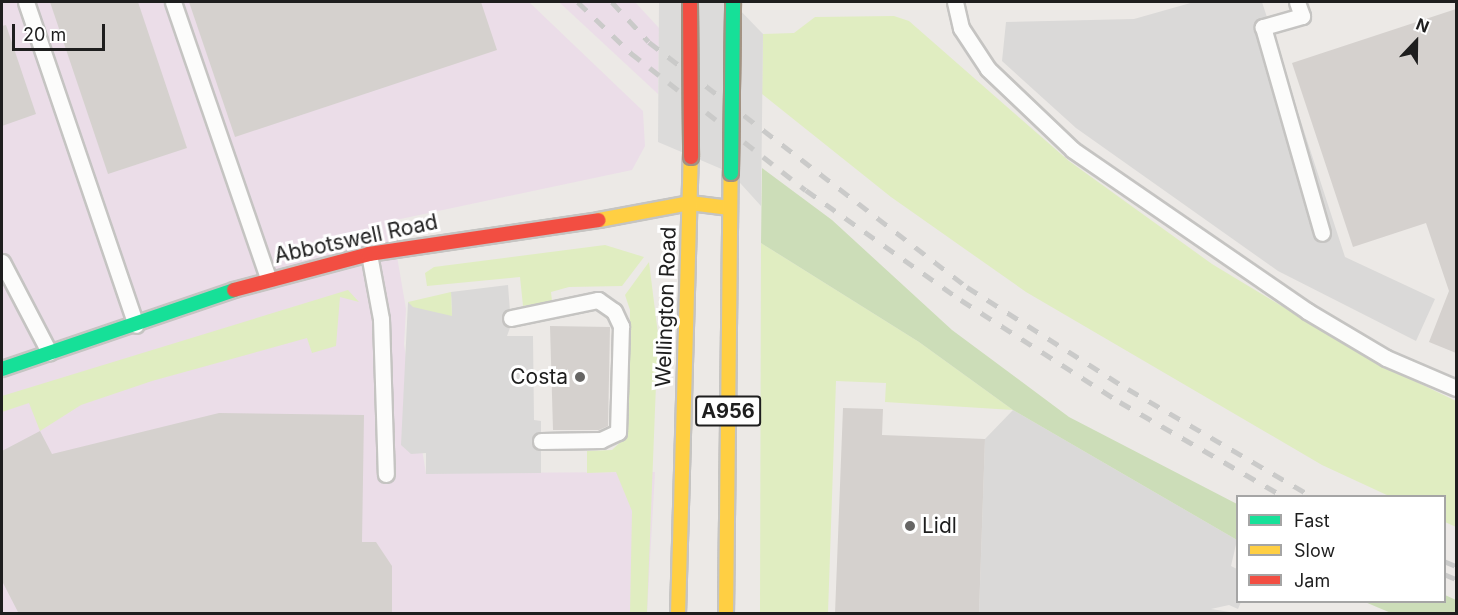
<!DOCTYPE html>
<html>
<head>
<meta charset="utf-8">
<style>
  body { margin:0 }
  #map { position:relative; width:1458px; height:615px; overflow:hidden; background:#ece9e6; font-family:Inter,sans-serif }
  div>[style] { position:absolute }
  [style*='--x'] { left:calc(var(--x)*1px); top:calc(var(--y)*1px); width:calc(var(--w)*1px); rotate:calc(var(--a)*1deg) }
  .industrial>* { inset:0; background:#ebdde8 }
  .religious>* { inset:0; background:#dad9d8 }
  .grass>* { inset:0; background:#e0edc1 }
  .forest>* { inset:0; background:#ccddb8 }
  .pier>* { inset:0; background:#dcdbda }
  .building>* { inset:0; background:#d5d1ce }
  .roads { filter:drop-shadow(2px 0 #c5c4c2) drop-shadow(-2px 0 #c5c4c2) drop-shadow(0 2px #c5c4c2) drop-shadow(0 -2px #c5c4c2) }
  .lane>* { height:15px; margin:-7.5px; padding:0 7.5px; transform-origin:7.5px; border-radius:7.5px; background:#fcfcfb }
  .fast>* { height:14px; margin:-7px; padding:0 7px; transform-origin:7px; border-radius:7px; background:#16e098 }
  .slow>* { height:14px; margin:-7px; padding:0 7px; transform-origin:7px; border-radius:7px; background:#ffcf43 }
  .jam>* { height:14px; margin:-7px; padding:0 7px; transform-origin:7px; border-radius:7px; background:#f24e42 }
  .rail>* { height:4.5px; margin-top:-2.25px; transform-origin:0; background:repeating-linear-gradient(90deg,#cacac9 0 12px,transparent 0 24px) }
  .bridges { filter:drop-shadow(2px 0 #a29282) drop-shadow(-2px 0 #a29282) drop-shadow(0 2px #a29282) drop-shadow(0 -2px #a29282) }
  .fast-bridge>* { height:14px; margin:-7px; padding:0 7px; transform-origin:7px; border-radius:7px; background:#16e098 }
  .jam-bridge>* { height:14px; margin:-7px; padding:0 7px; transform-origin:7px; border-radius:7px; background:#f24e42 }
  .dots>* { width:16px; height:16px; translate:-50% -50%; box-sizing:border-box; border:3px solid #fff; border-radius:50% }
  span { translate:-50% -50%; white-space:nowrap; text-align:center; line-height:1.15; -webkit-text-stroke:6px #fff; paint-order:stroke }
  .shield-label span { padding:2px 4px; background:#fff; border:2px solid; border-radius:4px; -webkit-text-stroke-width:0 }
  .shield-label { font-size:20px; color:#1e1e1e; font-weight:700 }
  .street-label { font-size:21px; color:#1e1e1e }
  .poi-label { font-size:21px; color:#1e1e1e }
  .right { translate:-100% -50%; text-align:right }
  .left { translate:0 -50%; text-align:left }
  .frame { position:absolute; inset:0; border:3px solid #1e1e1e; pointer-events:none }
  .legend { position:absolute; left:1236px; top:495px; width:210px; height:108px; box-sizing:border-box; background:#fff; border:2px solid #a5a5a5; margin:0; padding:8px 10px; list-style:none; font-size:18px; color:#1e1e1e }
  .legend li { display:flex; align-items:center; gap:12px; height:30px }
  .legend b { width:30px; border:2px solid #a5a5a5 }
  .north { position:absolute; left:1386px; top:12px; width:60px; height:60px; -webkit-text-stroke:4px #fff; paint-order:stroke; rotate:22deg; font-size:16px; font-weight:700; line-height:24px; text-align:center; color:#1e1e1e }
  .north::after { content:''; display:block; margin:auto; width:21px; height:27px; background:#1e1e1e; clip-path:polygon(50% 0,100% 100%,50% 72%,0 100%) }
  .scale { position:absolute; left:12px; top:24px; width:93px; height:27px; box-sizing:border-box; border:3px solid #1e1e1e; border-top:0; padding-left:8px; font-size:18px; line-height:21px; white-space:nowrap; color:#1e1e1e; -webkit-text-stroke:4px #fff; paint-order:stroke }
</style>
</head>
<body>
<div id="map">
  <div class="industrial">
    <div style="clip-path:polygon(2px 2px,529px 2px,643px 111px,645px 146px,632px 170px,391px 221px,406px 309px,404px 345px,426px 473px,655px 472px,647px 613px,2px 613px)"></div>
    <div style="clip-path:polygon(559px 2px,635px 2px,659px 28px,658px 94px)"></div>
  </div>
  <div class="religious">
    <div style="clip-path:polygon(1194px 2px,1262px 2px,1345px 257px,1435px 299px,1416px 341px,1278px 271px,1076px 128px,1002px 61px,1006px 22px,1134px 19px)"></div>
    <div style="clip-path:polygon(508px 285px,511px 325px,507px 336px,533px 336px,534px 420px,541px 421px,541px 473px,426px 474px,426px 453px,411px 454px,401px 445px,408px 302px,452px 315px,451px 292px)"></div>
    <div style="clip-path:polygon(1013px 410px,1237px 540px,1231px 566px,1237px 569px,1238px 602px,1241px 602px,1238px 609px,1229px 605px,1211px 609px,1236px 613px,979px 614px,985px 439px)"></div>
  </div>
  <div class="grass">
    <div style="clip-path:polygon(894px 16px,909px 21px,1069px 161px,1212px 264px,1373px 361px,1456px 401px,1456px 527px,1445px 522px,1444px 496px,1389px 496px,1322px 465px,1026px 292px,891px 197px,762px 94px,763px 34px,794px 33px,815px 17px)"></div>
    <div style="clip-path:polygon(761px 243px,919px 342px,1013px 410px,885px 402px,886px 383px,836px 381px,828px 613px,760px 614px)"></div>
    <div style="clip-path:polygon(605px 245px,644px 257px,622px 286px,569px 287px,551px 292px,552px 301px,523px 306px,520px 277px,427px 286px,425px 273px,434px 267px)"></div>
    <div style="clip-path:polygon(649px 262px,658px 334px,647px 613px,630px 613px,632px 511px,616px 472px,587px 473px,587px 451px,612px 450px,628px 435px,630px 310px,625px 295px)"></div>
    <div style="clip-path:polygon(348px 290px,359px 302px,340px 297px,336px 346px,312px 353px,307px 338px,152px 381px,81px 405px,40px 431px,29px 403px,2px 412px,2px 396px)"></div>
    <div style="clip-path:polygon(451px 292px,452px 316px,413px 307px,408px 302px)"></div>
  </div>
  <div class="forest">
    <div style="clip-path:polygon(762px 168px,832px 220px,952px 330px,1069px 417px,1237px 504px,1237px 540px,1013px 410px,919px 342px,761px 243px)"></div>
    <div style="clip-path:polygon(1445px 595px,1456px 600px,1456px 613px,1391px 613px,1365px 602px,1444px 602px)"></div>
  </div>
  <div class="pier">
    <div style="clip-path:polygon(659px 2px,732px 2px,763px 34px,761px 206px,731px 173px,658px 142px)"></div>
  </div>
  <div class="building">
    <div style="clip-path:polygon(50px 2px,138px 2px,187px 148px,108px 174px)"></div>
    <div style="clip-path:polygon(189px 2px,481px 2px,497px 50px,235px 137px)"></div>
    <div style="clip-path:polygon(1456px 9px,1456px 353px,1429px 342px,1449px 291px,1426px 223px,1353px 247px,1292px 63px)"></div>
    <div style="clip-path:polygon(6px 25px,36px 114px,2px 126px,2px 26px)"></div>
    <div style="clip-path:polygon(550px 326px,610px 327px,608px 426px,599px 430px,553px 430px)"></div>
    <div style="clip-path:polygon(843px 408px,883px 409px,882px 435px,985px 439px,979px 614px,835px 614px)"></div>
    <div style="clip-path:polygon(219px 413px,364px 415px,362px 542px,376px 542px,392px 566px,392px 614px,19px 614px,2px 581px,2px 451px,40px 431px,52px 454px)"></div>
  </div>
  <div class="roads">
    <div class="lane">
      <div style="--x:26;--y:2;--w:341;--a:71.2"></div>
      <div style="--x:173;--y:2;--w:292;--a:71"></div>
      <div style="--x:955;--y:2;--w:27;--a:77"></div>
      <div style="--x:961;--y:28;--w:49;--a:56.6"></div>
      <div style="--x:988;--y:69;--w:117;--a:43.6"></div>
      <div style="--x:1073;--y:150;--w:284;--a:34.5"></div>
      <div style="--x:1307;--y:311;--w:92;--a:30.7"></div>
      <div style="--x:1386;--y:358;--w:76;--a:23.2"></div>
      <div style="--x:1297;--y:2;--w:15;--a:70"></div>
      <div style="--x:1302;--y:16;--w:41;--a:164.2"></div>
      <div style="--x:1263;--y:27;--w:214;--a:74"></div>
      <div style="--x:369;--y:254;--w:66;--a:79.5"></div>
      <div style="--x:381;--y:319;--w:155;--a:88.2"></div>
      <div style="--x:2;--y:262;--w:102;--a:62.4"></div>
      <div style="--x:511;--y:318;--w:89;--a:-11.7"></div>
      <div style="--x:598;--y:300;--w:19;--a:35"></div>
      <div style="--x:614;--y:311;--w:17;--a:65"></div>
      <div style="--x:621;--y:326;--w:106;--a:91.6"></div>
      <div style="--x:618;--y:432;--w:19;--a:155"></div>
      <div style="--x:601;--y:440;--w:60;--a:179"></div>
    </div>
    <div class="fast">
      <div style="--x:2;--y:369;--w:245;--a:-18.8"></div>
    </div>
    <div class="slow">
      <div style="--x:599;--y:220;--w:93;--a:-10.6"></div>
      <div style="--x:690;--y:203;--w:40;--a:7.1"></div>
      <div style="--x:678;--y:614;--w:457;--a:-88.4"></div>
      <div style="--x:726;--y:614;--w:441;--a:-89.4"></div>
    </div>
    <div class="jam">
      <div style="--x:234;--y:290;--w:140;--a:-14.9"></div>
      <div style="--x:369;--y:254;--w:232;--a:-8.4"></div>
    </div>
  </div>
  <div class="rail">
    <div style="--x:578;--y:2;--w:74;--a:43.9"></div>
    <div style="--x:631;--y:53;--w:222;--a:38.1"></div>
    <div style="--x:806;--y:190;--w:190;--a:35.4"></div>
    <div style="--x:961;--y:300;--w:189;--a:32.7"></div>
    <div style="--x:1120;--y:402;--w:188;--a:30"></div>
    <div style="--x:612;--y:2;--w:54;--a:47.2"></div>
    <div style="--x:649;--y:42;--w:401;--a:37.6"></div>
    <div style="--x:967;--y:287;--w:191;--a:32.4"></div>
    <div style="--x:1128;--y:389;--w:212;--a:30.3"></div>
    <div style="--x:1444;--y:561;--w:13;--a:23"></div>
    <div style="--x:1444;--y:574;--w:13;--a:23"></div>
  </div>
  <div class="bridges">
    <div class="fast-bridge">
      <div style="--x:731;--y:173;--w:171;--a:-89.3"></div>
    </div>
    <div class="jam-bridge">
      <div style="--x:690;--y:2;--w:155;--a:89.6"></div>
    </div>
  </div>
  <div class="dots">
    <div style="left:580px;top:377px;background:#666564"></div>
    <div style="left:910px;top:526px;background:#666564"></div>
  </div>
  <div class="shield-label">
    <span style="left:728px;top:411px">A956</span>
  </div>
  <div class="street-label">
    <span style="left:356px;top:239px;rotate:-12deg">Abbotswell Road</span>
    <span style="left:666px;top:307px;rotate:-88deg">Wellington Road</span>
  </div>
  <div class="poi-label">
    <span class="right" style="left:568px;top:377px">Costa</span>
    <span class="left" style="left:922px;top:526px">Lidl</span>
  </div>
  <div class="frame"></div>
  <ul class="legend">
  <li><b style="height:8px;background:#16e098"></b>Fast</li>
  <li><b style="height:8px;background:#ffcf43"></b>Slow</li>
  <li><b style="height:8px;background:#f24e42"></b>Jam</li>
  </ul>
  <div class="north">N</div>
  <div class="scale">20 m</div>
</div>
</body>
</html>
